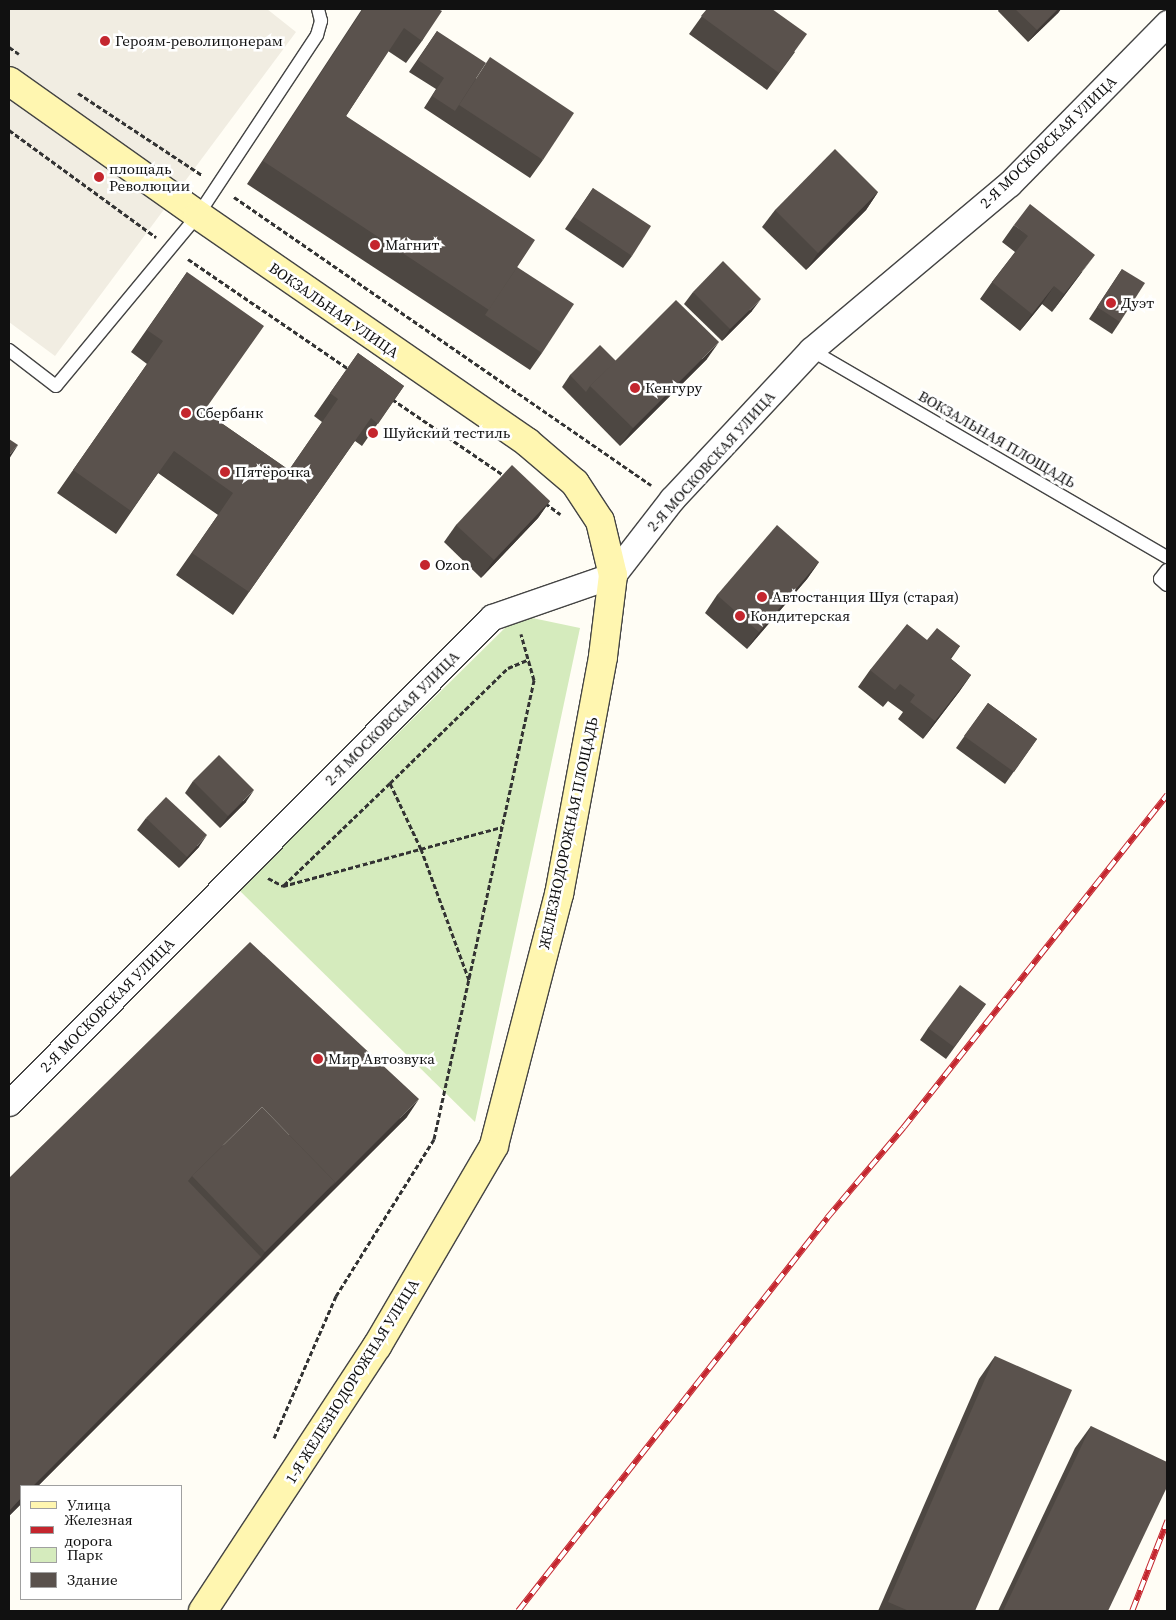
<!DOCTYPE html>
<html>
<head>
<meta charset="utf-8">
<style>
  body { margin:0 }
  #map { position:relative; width:1176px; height:1620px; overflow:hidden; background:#fffdf5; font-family:"Source Serif 4",serif }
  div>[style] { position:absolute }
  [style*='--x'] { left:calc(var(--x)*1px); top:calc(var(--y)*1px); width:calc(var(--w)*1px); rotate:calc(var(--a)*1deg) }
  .green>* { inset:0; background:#d5ebbd }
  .plaza>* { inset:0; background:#f1ede2 }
  .path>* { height:3px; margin-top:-1.5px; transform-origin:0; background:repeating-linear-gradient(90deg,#333 0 5px,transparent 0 7.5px) }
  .roads { filter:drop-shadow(1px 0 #444) drop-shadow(-1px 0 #444) drop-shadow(0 1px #444) drop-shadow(0 -1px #444) }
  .service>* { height:12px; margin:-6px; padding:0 6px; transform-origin:6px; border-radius:6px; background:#fff }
  .minor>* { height:25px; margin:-12.5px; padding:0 12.5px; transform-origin:12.5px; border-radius:12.5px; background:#fff }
  .secondary>* { height:28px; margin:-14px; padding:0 14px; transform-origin:14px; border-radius:14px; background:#fff6b0 }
  .rail>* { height:5.5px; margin-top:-2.75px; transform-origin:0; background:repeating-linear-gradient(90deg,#fff 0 11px,#c4262e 0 22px); box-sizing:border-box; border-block:1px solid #c4262e }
  .wall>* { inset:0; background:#4d4742 }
  .shaded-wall>* { inset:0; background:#3f3936 }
  .building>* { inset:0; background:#5a524d }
  .dots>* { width:14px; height:14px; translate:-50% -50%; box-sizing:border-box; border:2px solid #fff; border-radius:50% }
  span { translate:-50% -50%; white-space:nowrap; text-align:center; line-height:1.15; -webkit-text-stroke:5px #fff; paint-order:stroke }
  .poi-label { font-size:15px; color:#111 }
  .left { translate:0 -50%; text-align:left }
  .street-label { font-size:15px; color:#111 }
  .frame { position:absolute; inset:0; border:10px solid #111; pointer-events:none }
  .legend { position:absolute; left:20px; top:1485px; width:162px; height:115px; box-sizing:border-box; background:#fff; border:1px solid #a0a0a0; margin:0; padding:6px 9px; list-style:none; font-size:15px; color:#111 }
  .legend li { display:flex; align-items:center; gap:10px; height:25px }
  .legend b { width:25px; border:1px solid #a0a0a0 }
</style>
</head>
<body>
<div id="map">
  <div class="green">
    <div style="clip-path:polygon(518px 615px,580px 628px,475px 1122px,239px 890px)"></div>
  </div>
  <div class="plaza">
    <div style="clip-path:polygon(9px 9px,267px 9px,296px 32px,55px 356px,9px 322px)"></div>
  </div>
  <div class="path">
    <div style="--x:9;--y:47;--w:12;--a:35"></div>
    <div style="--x:78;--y:93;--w:149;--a:33.5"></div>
    <div style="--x:9;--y:130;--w:182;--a:36.1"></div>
    <div style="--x:234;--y:197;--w:507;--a:34.63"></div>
    <div style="--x:188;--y:259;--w:196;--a:34.4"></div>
    <div style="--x:392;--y:399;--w:137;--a:34.3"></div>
    <div style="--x:545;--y:503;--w:19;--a:36"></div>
    <div style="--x:390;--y:783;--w:149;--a:136.1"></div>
    <div style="--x:283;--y:886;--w:227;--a:-15.1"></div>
    <div style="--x:268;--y:878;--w:17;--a:28"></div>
    <div style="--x:469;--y:980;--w:140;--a:-110.1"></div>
    <div style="--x:421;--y:849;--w:73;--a:-115.2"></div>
    <div style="--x:390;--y:783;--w:165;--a:-44.3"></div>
    <div style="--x:508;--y:668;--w:23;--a:-23"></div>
    <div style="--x:274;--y:1438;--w:155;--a:-66.4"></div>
    <div style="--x:336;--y:1296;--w:185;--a:-58"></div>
    <div style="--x:434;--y:1139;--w:470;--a:-77.7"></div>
    <div style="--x:534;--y:680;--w:48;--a:-105.8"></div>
  </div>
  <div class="roads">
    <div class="service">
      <div style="--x:9;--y:350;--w:59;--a:37.5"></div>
      <div style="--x:56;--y:386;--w:222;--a:-50.3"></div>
      <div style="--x:198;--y:215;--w:216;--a:-56.5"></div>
      <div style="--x:317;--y:35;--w:15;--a:-74"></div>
      <div style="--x:321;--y:21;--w:12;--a:-104"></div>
      <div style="--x:811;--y:350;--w:412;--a:30.2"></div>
      <div style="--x:1167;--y:570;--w:11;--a:128"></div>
      <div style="--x:1160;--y:579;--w:9;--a:41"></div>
    </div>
    <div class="minor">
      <div style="--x:9;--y:1103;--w:685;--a:-45.18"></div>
      <div style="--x:492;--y:617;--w:128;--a:-19.1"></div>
      <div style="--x:613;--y:575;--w:96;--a:-52.2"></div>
      <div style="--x:672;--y:499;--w:204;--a:-47"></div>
      <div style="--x:811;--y:350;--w:258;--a:-40"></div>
      <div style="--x:1009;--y:184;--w:226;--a:-45.5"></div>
    </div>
    <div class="secondary">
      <div style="--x:9;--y:81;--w:232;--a:35.3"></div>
      <div style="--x:198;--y:215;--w:400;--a:34.6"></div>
      <div style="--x:527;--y:442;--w:63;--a:40.5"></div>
      <div style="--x:575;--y:483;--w:45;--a:56.7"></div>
      <div style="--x:600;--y:521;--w:56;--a:76.5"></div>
      <div style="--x:613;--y:575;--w:83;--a:97"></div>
      <div style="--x:603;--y:657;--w:241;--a:100.5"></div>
      <div style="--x:559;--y:894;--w:260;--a:104.5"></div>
      <div style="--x:494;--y:1146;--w:232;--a:120.3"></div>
      <div style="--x:377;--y:1346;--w:317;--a:123.3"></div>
    </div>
  </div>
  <div class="rail">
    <div style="--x:518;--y:1611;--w:500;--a:-51.8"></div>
    <div style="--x:827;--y:1218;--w:118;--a:-49.8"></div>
    <div style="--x:903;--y:1128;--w:425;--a:-51.6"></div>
    <div style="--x:1132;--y:1611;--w:97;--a:-68.7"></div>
  </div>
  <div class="wall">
    <div style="clip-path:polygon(362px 9px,438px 9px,422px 41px,406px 63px,388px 51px,346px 116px,517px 267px,542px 353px,530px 370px,247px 184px)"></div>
    <div style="clip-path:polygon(707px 9px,795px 52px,767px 90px,689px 34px)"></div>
    <div style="clip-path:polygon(999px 9px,1061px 9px,1058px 13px,1028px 42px,998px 11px)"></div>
    <div style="clip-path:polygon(437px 31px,543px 160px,530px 178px,424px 108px,436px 89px,409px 72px)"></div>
    <div style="clip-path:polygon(593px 188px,632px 256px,623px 268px,565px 229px)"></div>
    <div style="clip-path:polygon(878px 192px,866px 210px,806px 270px,762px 227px,775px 210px)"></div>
    <div style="clip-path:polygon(1014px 225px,1082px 272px,1052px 312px,1042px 304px,1020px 331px,980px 299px,992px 282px,1015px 252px,1002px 242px)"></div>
    <div style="clip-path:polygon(1122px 269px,1120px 322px,1112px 334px,1089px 319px)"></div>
    <div style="clip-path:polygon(187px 272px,204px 411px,289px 470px,322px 422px,314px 416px,358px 353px,404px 386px,362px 446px,355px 441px,233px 615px,176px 575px,218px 515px,158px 473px,116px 534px,57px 493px,147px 364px,131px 352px)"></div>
    <div style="clip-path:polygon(693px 292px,752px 311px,722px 341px,684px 304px)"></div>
    <div style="clip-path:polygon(707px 359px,620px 446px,562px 387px,570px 375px,616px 361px)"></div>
    <div style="clip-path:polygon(550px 501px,538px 518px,481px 578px,444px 542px,456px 525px)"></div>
    <div style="clip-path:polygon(819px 562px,807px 579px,747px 649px,705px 613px,717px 595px)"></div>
    <div style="clip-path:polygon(927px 640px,960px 646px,951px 659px,971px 675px,959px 692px,923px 739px,898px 719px,903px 712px,888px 701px,883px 707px,858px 687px,870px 670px)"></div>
    <div style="clip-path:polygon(988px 703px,1037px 739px,1005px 784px,956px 748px)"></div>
    <div style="clip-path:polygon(193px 781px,246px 802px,220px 828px,185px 793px)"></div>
    <div style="clip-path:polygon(146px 818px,199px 847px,179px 868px,137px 830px)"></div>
    <div style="clip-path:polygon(986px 1004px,946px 1059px,920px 1040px,928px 1028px)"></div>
    <div style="clip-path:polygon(407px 1117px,38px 1486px,21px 1486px,21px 1504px,9px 1516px,9px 1178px)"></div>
    <div style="clip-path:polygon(995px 1356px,975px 1611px,878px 1611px,979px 1379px)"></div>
    <div style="clip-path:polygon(1091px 1426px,1108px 1611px,998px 1611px,1075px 1448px)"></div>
  </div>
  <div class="shaded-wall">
    <div style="clip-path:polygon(1058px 9px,1061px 9px,1058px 13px,1028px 42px,1037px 30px)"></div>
    <div style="clip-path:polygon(878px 192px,866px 210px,806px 270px,818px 253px)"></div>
    <div style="clip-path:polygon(1095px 255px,1082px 272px,1052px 312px,1064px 294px)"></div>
    <div style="clip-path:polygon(1054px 286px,1042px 304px,1020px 331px,1032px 314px)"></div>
    <div style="clip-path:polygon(761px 299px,752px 311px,722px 341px,730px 329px)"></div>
    <div style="clip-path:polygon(719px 342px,707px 359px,620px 446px,633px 428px)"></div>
    <div style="clip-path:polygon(18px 445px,9px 459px,9px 455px)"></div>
    <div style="clip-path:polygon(550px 501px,538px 518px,481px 578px,494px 560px)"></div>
    <div style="clip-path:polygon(819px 562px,807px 579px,747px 649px,759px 632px)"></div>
    <div style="clip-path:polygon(971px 675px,959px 692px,923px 739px,935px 721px)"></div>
    <div style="clip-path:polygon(254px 790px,246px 802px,220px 828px,228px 816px)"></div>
    <div style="clip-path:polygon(207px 835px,199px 847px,179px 868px,187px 857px)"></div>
    <div style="clip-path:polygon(419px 1099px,407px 1117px,249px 1274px,265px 1252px)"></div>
    <div style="clip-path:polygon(261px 1257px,249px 1274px,38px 1486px,33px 1486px)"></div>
    <div style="clip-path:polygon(21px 1498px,21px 1504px,9px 1516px,9px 1511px)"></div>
  </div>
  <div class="building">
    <div style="clip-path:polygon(363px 9px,438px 9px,442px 11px,422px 41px,404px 28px,346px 116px,535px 240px,489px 310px,263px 161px)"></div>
    <div style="clip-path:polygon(707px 9px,772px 9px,807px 34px,779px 73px,701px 16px)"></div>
    <div style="clip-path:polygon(1015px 9px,1058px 9px,1037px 30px)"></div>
    <div style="clip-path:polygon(437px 31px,486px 63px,455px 111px,432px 96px,444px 78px,418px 60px)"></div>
    <div style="clip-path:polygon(490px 57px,574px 113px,543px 160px,459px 105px)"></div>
    <div style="clip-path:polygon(835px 149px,878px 192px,818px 253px,775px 210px)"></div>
    <div style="clip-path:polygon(593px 188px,651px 226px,632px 256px,574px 217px)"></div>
    <div style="clip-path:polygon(1030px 204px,1095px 255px,1064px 294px,1054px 286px,1032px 314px,992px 282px,1028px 236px,1014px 225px)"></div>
    <div style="clip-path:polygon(723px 261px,761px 299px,730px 329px,693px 292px)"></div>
    <div style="clip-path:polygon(517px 267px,574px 304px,542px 353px,485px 315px)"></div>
    <div style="clip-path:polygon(1122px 269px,1145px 283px,1120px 322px,1097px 307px)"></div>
    <div style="clip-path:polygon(187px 272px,264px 326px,204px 411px,289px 470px,338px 399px,330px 393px,358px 353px,404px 386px,378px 424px,371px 418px,249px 592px,192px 553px,233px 493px,174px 451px,131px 511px,73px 470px,163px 341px,147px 330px)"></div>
    <div style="clip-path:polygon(676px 300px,719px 342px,633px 428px,590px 386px)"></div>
    <div style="clip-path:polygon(600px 345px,616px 361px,590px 386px,586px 392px,570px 375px)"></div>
    <div style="clip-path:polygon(9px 439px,18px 445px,9px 455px)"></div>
    <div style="clip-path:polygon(512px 465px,550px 501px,494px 560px,456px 525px)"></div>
    <div style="clip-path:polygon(777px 525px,819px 562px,759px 632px,717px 595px)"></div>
    <div style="clip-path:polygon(907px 624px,927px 640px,937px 628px,960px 646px,950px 658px,971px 675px,935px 721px,910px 702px,915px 695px,900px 684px,895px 690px,870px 670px)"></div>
    <div style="clip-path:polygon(988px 703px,1037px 739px,1014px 772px,964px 736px)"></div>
    <div style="clip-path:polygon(219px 755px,254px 790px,228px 816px,193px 781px)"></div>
    <div style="clip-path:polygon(166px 797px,207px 835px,187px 857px,146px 818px)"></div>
    <div style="clip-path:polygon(250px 942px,419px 1099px,331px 1187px,335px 1182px,262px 1107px,192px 1176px,188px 1181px,261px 1257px,33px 1486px,21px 1486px,21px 1498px,9px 1511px,9px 1178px)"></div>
    <div style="clip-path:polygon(960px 985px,986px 1004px,954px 1047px,928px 1028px)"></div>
    <div style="clip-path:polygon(262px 1107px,335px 1182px,265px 1252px,192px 1176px)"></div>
    <div style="clip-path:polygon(995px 1356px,1072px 1390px,975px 1611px,909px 1611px,888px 1602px)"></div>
    <div style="clip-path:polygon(1091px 1426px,1167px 1462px,1167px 1487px,1108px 1611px,1003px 1611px)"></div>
  </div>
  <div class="dots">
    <div style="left:105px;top:41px;background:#c4262e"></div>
    <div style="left:99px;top:177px;background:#c4262e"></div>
    <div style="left:375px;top:245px;background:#c4262e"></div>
    <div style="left:1111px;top:303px;background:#c4262e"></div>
    <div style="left:635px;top:388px;background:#c4262e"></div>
    <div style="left:186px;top:413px;background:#c4262e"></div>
    <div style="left:373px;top:433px;background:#c4262e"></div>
    <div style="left:225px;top:472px;background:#c4262e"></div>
    <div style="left:425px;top:565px;background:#c4262e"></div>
    <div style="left:762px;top:597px;background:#c4262e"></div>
    <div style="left:740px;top:616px;background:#c4262e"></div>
    <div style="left:318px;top:1059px;background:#c4262e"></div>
  </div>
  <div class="poi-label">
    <span class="left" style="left:115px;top:41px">Героям-револицонерам</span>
    <span class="left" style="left:109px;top:177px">площадь<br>Революции</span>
    <span class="left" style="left:385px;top:245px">Магнит</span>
    <span class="left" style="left:1121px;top:303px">Дуэт</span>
    <span class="left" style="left:645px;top:388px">Кенгуру</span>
    <span class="left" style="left:196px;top:413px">Сбербанк</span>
    <span class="left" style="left:383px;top:433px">Шуйский тестиль</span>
    <span class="left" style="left:235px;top:472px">Пятёрочка</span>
    <span class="left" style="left:435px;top:565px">Ozon</span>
    <span class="left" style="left:772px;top:597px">Автостанция Шуя (старая)</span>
    <span class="left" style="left:750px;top:616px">Кондитерская</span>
    <span class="left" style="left:328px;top:1059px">Мир Автозвука</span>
  </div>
  <div class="street-label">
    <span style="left:1048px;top:142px;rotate:-44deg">2-Я МОСКОВСКАЯ УЛИЦА</span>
    <span style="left:334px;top:310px;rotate:35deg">ВОКЗАЛЬНАЯ УЛИЦА</span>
    <span style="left:997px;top:439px;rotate:30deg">ВОКЗАЛЬНАЯ ПЛОЩАДЬ</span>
    <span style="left:711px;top:461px;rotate:-48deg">2-Я МОСКОВСКАЯ УЛИЦА</span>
    <span style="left:392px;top:718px;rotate:-45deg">2-Я МОСКОВСКАЯ УЛИЦА</span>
    <span style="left:568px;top:833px;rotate:-78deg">ЖЕЛЕЗНОДОРОЖНАЯ ПЛОЩАДЬ</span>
    <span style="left:107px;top:1005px;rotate:-45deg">2-Я МОСКОВСКАЯ УЛИЦА</span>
    <span style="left:352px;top:1381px;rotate:-58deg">1-Я ЖЕЛЕЗНОДОРОЖНАЯ УЛИЦА</span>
  </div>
  <div class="frame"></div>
  <ul class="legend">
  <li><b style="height:6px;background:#fff6b0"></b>Улица</li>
  <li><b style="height:6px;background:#c4262e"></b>Железная дорога</li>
  <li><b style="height:14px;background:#d5ebbd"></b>Парк</li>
  <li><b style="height:14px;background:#5a524d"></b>Здание</li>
  </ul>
</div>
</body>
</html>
